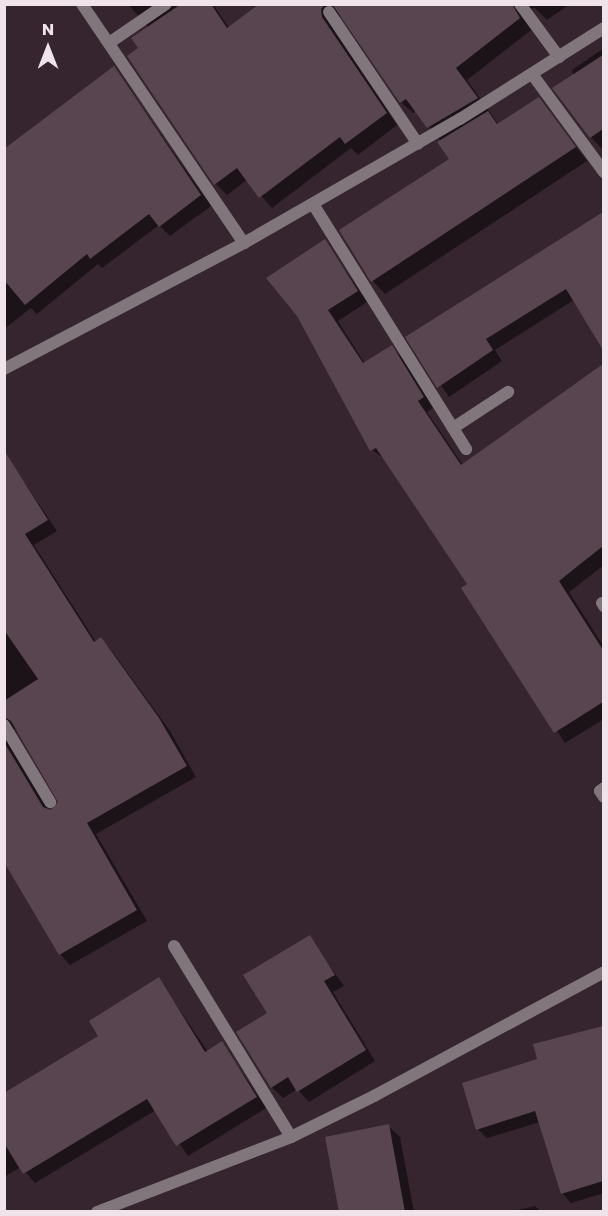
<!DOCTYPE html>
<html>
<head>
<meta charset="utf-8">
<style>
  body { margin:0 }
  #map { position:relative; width:608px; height:1216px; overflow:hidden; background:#36242e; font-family:Poppins,sans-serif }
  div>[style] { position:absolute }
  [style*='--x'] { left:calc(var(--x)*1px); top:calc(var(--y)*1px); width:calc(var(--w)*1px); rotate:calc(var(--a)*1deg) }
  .shadow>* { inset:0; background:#0007 }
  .building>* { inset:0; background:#58454f }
  .minor>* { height:12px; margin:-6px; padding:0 6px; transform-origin:6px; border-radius:6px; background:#80767b }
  span { translate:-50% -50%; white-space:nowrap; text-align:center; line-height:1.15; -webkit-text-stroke:4.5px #36242e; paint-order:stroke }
  .frame { position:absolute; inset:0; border:6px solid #f0e4ea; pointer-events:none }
  .north { position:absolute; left:18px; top:18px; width:60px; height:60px; -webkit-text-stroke:4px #36242e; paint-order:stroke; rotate:0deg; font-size:16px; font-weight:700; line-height:24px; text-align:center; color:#f0e4ea }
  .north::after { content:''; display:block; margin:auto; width:21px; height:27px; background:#f0e4ea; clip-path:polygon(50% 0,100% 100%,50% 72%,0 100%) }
</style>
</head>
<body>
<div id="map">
  <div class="shadow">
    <div style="clip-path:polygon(128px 4px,213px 4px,229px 28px,262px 4px,570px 4px,547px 20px,535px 8px,526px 9px,523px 18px,531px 30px,467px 80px,499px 125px,538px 99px,587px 161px,385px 294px,373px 281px,341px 231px,451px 160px,441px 141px,416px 111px,413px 113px,401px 102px,344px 17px,336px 16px,333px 29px,397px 125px,358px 155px,351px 148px,272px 208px,247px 180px,227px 195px,216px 184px,140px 48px,149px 28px)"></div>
    <div style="clip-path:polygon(604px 48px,604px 146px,601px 148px,591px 137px,572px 70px)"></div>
    <div style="clip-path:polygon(114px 68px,211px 206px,170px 236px,159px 225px,102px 268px,98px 264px,37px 314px,31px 308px,4px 329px,4px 151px)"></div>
    <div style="clip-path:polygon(604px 214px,604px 347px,574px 300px,495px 350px,502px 361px,449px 397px,408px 337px)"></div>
    <div style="clip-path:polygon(325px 241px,367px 302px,338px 321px,365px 364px,391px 347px,402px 358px,433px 408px,427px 412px,463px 465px,604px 366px,604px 565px,569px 592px,604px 647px,604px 719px,565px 743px,463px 589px,470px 584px,385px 459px,372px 450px,298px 315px)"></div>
    <div style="clip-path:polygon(evenodd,12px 464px,57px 531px,34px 545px,96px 642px,101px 639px,111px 650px,170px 731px,196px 777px,96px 834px,147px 921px,70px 965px,60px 954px,4px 859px,4px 605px,12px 464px,10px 728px,18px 730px,60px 803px,51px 812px,7px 741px,10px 728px)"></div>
    <div style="clip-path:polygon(309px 937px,344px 986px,333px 992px,375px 1061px,309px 1102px,297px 1089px,283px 1098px,272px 1087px,269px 1014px)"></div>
    <div style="clip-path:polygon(159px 979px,208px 1052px,222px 1043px,266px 1108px,188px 1156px,156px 1110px,35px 1183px,21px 1167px,4px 1177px,4px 1095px,100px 1037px)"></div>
    <div style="clip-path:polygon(604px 1027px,604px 1193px,571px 1203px,562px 1193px,540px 1122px,487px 1138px,478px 1129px,539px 1060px,535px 1045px)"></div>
    <div style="clip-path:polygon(388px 1126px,400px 1137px,414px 1212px,340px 1212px)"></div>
    <div style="clip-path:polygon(535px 1206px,541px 1212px,510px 1212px)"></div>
  </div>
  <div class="building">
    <div style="clip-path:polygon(181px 4px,211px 4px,227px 28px,259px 4px,326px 4px,321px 9px,322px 17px,387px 113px,345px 144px,340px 137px,259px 198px,237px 168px,214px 185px,127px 56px,138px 48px,131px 38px)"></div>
    <div style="clip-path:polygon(332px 4px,512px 4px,520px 18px,456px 68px,478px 98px,427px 128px,406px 99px,400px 103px)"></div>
    <div style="clip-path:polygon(603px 55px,603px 129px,590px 138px,552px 88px)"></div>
    <div style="clip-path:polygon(114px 66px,201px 195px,159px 227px,149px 214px,90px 259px,87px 254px,25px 305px,4px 280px,4px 149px)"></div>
    <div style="clip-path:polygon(539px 97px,576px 147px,371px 282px,339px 230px,449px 159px,437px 142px,488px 111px,497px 124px)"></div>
    <div style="clip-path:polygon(603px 212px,603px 350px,566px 289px,486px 339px,493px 350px,437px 388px,405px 337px)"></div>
    <div style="clip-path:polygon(325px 239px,358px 291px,328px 310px,363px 363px,392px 345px,424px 397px,418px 401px,461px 465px,603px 364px,603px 546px,559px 581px,603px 650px,603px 702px,554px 733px,461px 588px,467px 584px,376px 448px,370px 451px,297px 316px,266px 278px)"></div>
    <div style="clip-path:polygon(4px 450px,48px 520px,25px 534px,94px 642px,101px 637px,159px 718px,187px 766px,87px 823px,137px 910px,59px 955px,4px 862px,4px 742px,43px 807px,51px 810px,58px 802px,11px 721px,4px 717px,4px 701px,38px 679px,4px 630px)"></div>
    <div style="clip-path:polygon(310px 935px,335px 975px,324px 981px,366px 1050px,297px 1092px,288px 1077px,271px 1088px,236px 1032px,267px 1013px,243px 975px)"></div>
    <div style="clip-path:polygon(159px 977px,205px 1052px,222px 1041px,257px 1097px,176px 1146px,147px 1099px,23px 1174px,4px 1143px,4px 1093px,98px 1036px,89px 1021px)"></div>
    <div style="clip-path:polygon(603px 1026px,603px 1181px,561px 1194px,535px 1111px,476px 1130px,462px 1083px,537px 1059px,533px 1044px)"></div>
    <div style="clip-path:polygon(389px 1124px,405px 1212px,339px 1212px,325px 1137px)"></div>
  </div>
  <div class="minor">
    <div style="--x:82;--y:4;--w:289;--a:55.9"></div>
    <div style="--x:520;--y:4;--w:66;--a:53.7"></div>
    <div style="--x:329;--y:12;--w:159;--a:56"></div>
    <div style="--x:109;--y:43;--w:69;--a:-34.4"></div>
    <div style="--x:532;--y:74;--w:122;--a:53.7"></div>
    <div style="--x:313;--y:204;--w:289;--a:58"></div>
    <div style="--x:4;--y:369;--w:271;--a:-27.7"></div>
    <div style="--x:244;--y:243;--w:249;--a:-29.9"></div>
    <div style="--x:460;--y:119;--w:170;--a:-32.3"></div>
    <div style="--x:453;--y:428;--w:66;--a:-33.2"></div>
    <div style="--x:602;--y:603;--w:4;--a:56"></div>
    <div style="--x:4;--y:725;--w:90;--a:59.1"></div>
    <div style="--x:604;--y:788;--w:5;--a:143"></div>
    <div style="--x:600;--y:791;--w:7;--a:56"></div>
    <div style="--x:174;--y:946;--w:224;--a:58.5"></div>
    <div style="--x:97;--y:1212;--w:208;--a:-21.1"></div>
    <div style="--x:291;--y:1137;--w:93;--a:-26.3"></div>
    <div style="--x:374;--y:1096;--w:261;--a:-28.3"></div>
  </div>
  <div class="frame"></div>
  <div class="north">N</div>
</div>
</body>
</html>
